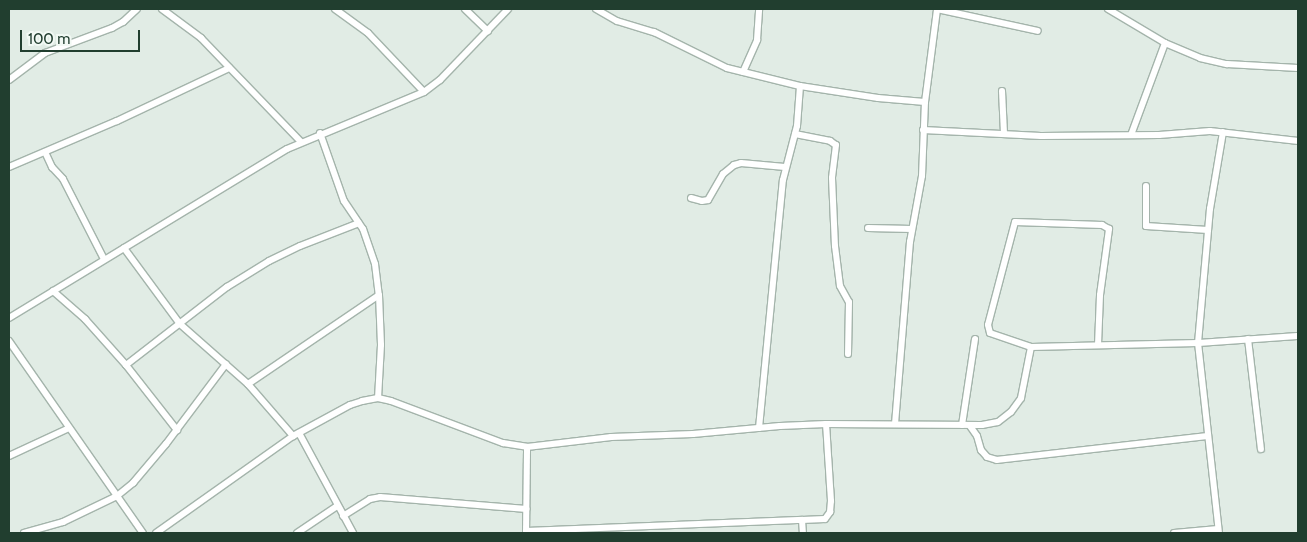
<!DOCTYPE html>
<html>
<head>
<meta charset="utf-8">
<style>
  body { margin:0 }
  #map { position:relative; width:1307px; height:542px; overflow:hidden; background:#e1ece5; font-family:Cabin,sans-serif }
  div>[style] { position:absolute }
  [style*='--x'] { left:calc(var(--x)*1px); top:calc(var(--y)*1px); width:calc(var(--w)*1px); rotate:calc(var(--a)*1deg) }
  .roads { filter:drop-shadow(1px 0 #a4b4ab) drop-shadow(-1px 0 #a4b4ab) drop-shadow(0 1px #a4b4ab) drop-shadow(0 -1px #a4b4ab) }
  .street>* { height:6px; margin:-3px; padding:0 3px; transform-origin:3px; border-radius:3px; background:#fff }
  span { translate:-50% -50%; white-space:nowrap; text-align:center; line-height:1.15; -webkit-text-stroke:5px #f2f9f4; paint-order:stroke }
  .frame { position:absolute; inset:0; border:10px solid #213e2f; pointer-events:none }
  .scale { position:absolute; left:20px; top:30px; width:120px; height:22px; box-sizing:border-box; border:2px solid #213e2f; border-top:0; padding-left:6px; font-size:15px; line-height:18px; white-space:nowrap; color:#213e2f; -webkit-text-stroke:4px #f2f9f4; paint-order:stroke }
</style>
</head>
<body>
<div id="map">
  <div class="roads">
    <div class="street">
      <div style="--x:162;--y:9;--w:49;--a:36.6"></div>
      <div style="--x:201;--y:38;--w:144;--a:46.1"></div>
      <div style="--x:335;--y:9;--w:41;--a:36"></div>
      <div style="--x:368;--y:33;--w:81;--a:46.5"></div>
      <div style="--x:465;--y:9;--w:32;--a:44"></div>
      <div style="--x:596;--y:9;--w:24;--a:30"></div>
      <div style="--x:617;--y:21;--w:39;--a:17"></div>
      <div style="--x:654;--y:32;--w:81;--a:26.3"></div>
      <div style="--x:727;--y:68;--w:75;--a:13.9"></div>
      <div style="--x:800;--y:86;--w:79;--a:8.7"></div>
      <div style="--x:878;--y:98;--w:47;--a:4.9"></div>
      <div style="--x:937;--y:9;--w:103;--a:12.3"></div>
      <div style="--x:1108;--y:9;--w:66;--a:30.8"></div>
      <div style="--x:1165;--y:43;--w:38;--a:23"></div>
      <div style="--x:1200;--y:58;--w:28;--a:13"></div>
      <div style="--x:1227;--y:64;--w:71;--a:3.2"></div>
      <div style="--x:743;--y:72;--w:35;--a:-66"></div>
      <div style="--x:757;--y:40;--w:31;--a:-86"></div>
      <div style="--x:9;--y:80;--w:45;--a:-36.9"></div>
      <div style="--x:45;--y:53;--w:72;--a:-20.5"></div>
      <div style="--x:112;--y:28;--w:13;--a:-29"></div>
      <div style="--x:123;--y:22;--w:19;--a:-43"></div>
      <div style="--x:1002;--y:91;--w:43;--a:87.3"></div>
      <div style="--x:923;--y:130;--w:118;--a:2.9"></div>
      <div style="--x:1041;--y:136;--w:118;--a:-0.5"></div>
      <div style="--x:1159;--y:135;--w:51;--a:-4.5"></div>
      <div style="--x:1210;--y:131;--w:89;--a:6.5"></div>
      <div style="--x:320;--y:133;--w:72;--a:70.6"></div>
      <div style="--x:344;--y:201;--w:34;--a:56"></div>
      <div style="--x:363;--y:229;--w:37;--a:71"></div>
      <div style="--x:375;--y:264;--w:31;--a:83"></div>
      <div style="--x:379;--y:295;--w:50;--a:87.7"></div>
      <div style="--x:381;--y:345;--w:53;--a:93.2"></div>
      <div style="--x:795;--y:134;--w:36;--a:11"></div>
      <div style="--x:830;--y:141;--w:7;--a:34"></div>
      <div style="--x:836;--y:145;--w:33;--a:97"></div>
      <div style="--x:832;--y:178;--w:68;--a:87.5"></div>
      <div style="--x:835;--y:246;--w:40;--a:82.9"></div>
      <div style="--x:840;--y:286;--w:18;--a:61"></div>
      <div style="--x:849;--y:302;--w:52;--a:91.1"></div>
      <div style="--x:1131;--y:135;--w:98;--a:-69.7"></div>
      <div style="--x:45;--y:152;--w:17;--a:65"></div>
      <div style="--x:52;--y:167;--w:16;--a:47"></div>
      <div style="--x:63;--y:179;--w:90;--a:62.9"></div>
      <div style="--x:9;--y:167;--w:117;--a:-23.1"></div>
      <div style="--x:117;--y:121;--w:124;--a:-25.3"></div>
      <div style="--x:1146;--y:186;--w:40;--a:90"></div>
      <div style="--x:1146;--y:226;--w:62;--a:3.7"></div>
      <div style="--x:691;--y:198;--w:11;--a:15"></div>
      <div style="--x:702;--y:201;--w:6;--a:-9"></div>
      <div style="--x:708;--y:200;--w:30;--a:-60"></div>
      <div style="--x:723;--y:174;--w:14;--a:-39"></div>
      <div style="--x:734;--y:165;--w:7;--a:-16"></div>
      <div style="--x:741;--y:163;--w:44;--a:5.2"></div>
      <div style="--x:868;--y:228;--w:44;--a:1.3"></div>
      <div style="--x:124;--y:248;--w:94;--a:53.6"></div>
      <div style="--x:180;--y:324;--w:91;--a:41.4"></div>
      <div style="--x:248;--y:384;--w:69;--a:49.1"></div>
      <div style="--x:53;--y:291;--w:43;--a:41.2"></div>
      <div style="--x:85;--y:319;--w:62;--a:48.3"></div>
      <div style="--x:126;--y:365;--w:83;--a:51.9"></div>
      <div style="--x:9;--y:318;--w:325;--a:-31.3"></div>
      <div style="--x:287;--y:149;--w:148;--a:-22.6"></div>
      <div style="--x:424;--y:92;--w:20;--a:-37"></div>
      <div style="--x:440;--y:80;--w:98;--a:-46.2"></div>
      <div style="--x:1248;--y:339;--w:111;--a:83.3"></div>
      <div style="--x:9;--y:341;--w:234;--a:55.1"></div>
      <div style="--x:1098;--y:345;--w:50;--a:-87.7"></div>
      <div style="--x:1100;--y:295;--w:67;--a:-82.2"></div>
      <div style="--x:1109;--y:229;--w:8;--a:-150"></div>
      <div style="--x:1102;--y:225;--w:87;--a:-178"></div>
      <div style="--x:1015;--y:222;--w:106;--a:104.7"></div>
      <div style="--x:988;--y:325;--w:8;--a:76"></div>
      <div style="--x:990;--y:333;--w:43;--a:18.9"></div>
      <div style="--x:1031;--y:347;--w:167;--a:-1.4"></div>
      <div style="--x:1198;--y:343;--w:100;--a:-4"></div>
      <div style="--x:126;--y:365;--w:128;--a:-37.7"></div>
      <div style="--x:227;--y:287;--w:49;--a:-31.8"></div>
      <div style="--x:269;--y:261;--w:34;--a:-26"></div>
      <div style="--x:300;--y:246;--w:63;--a:-21.3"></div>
      <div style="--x:248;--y:384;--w:158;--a:-34.2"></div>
      <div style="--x:895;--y:424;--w:183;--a:-85.3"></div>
      <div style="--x:910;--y:242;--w:67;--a:-79.7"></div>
      <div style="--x:922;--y:176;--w:74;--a:-87.7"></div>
      <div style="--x:925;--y:102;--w:94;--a:-82.6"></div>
      <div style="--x:962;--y:425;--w:87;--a:-81.4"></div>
      <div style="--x:970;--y:426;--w:12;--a:55"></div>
      <div style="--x:977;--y:436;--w:15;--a:74"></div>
      <div style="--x:981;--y:450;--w:9;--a:49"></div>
      <div style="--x:987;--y:457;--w:10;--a:17"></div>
      <div style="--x:997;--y:460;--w:211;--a:-6.5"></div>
      <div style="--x:759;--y:428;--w:249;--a:-84.5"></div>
      <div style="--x:783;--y:180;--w:56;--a:-75.5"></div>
      <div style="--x:797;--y:126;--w:40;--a:-85.7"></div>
      <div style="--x:299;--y:433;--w:114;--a:61.6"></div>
      <div style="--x:9;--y:456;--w:66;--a:-25"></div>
      <div style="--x:343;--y:516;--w:32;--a:-32"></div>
      <div style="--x:370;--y:499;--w:10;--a:-11"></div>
      <div style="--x:380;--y:497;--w:147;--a:4.7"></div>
      <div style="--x:802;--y:520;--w:13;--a:86"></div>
      <div style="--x:526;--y:531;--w:299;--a:-2.3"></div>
      <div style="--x:825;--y:519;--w:9;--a:-54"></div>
      <div style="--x:830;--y:512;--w:11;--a:-85"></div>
      <div style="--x:831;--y:501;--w:77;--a:-93.7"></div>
      <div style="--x:24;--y:533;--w:41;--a:-15.8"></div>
      <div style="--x:63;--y:522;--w:60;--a:-25.7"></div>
      <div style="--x:117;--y:496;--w:21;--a:-39"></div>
      <div style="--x:133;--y:483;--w:51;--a:-49.8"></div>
      <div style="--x:166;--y:444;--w:100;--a:-53.1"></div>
      <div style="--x:156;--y:533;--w:168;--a:-35.3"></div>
      <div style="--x:293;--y:436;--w:65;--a:-28.5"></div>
      <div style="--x:350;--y:405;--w:13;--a:-18"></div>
      <div style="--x:362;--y:401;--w:16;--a:-11"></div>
      <div style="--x:378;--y:398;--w:13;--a:13"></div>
      <div style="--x:391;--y:401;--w:120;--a:20.6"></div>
      <div style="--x:503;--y:443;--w:24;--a:9"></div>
      <div style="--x:527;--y:447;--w:85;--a:-6.8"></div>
      <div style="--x:611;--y:437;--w:82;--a:-2.1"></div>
      <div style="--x:693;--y:434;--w:87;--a:-5.3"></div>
      <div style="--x:780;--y:426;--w:46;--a:-2.5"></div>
      <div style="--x:826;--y:424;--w:156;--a:0.4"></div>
      <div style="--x:982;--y:425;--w:16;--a:-11"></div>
      <div style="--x:998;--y:422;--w:16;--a:-38"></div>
      <div style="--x:1011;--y:412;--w:17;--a:-54"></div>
      <div style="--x:1021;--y:398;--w:52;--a:-78.9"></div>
      <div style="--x:297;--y:533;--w:48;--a:-34"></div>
      <div style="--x:526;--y:533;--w:86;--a:-89.3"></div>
      <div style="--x:1174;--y:533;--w:44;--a:-5.2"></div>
      <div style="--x:1219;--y:533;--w:191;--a:-96.3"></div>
      <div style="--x:1198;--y:343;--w:135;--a:-84.9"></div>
      <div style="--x:1210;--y:209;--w:78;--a:-80.4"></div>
    </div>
  </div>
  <div class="frame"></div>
  <div class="scale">100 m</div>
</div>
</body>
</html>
